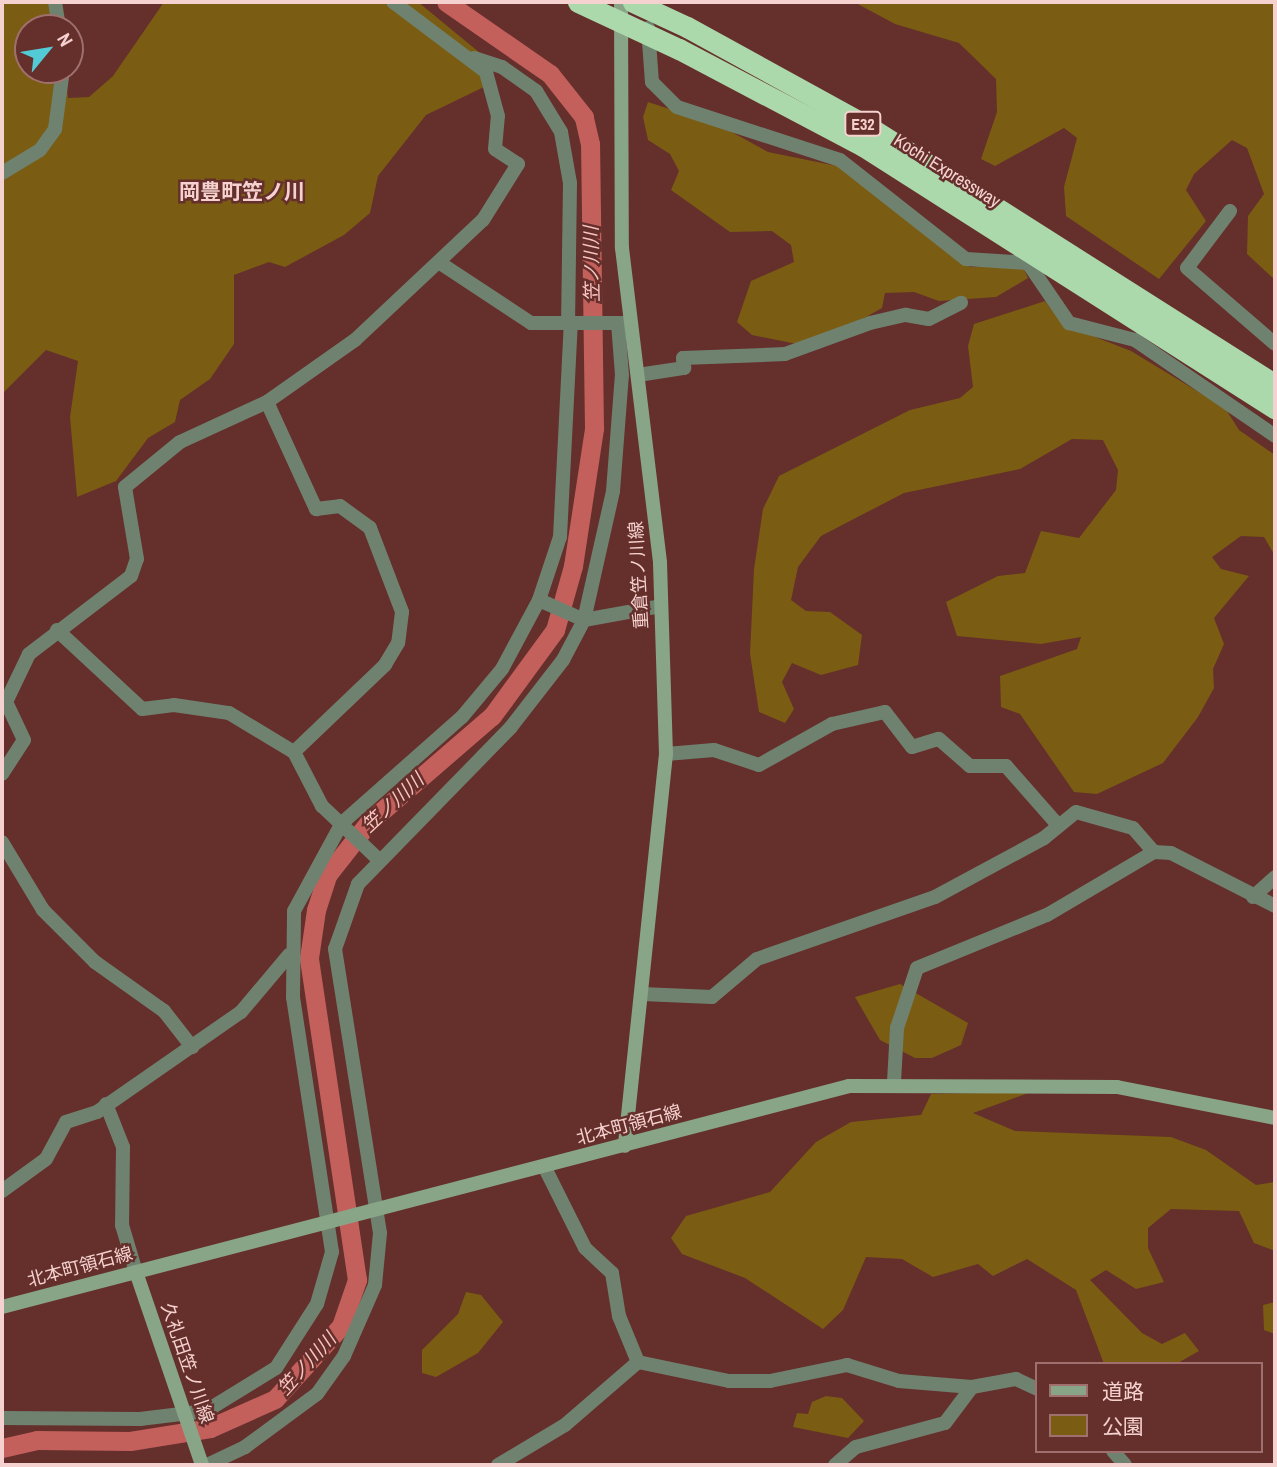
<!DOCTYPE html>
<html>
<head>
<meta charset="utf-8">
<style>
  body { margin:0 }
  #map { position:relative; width:1277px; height:1467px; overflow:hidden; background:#652f2c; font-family:"Archivo Narrow","Noto Sans JP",sans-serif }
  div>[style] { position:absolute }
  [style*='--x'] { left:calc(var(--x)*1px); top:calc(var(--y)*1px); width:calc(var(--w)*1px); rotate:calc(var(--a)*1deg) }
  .green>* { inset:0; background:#7a5c12 }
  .river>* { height:19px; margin:-9.5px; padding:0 9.5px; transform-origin:9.5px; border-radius:9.5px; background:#c4605c }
  .street>* { height:14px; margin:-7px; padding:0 7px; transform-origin:7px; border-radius:7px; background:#6f826f }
  .secondary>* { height:14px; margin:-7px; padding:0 7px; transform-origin:7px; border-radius:7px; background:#88a587 }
  .highway>* { height:21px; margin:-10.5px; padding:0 10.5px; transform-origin:10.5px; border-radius:10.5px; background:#acd9ab }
  .highway-bridge>* { height:21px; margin:-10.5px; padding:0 10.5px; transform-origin:10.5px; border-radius:10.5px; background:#acd9ab }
  span { translate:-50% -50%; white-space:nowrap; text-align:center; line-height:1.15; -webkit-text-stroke:5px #652f2c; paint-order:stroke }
  .shield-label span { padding:2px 5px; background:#652f2c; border:2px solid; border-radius:5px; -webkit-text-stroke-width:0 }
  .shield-label { font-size:16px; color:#f5d2cf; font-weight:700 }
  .street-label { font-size:18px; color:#f5d2cf }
  .water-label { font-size:19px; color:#fbc4bf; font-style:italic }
  .quarter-label { font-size:21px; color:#f5d2cf; font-weight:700 }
  .frame { position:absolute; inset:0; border:4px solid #f5d2cf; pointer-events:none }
  .legend { position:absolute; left:1035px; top:1362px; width:228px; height:91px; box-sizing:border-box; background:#652f2c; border:2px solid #9f706d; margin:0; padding:9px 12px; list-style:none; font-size:21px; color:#f5d2cf }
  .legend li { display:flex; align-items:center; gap:14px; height:35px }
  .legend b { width:35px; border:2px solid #9f706d }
  .north { position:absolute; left:14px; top:14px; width:70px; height:70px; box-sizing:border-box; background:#652f2c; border:2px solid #9f706d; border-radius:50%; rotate:60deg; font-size:19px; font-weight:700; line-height:28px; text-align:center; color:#f5d2cf }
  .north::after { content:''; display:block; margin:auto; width:24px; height:32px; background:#52cbd7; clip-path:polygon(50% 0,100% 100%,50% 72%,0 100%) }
</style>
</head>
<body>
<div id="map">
  <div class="green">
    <div style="clip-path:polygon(2px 2px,57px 2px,61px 28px,28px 28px,28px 70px,65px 70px,68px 98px,89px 97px,113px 76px,164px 2px,418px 2px,491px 62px,486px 86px,426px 115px,378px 176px,370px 213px,344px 235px,285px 267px,269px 262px,234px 275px,234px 344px,210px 379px,180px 400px,175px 422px,148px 438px,116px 481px,77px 497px,70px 417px,78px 361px,46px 350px,2px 394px)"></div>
    <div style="clip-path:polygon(854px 2px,1275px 2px,1275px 280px,1247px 254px,1248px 216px,1264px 194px,1247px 148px,1232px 140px,1194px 174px,1186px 190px,1206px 221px,1159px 279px,1066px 216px,1064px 187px,1077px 138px,1064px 128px,995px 166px,981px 159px,997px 112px,996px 79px,959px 43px,895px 24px)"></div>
    <div style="clip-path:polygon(648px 102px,719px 125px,768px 152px,842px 167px,970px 267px,1023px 267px,1028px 278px,996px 297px,939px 301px,914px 292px,885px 293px,882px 308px,812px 347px,752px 335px,737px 322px,751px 281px,794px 262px,791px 245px,772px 231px,730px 232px,671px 190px,679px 171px,670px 154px,648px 140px,643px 117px)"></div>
    <div style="clip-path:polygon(1045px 301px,1062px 324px,1131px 351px,1225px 408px,1239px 430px,1275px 455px,1275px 556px,1264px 537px,1241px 536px,1212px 557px,1221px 569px,1249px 576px,1214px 618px,1224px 644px,1213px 669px,1214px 688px,1198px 717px,1163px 763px,1097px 794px,1074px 792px,1020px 714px,1001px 707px,1000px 676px,1077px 649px,1081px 637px,1041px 644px,957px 636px,946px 602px,998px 576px,1025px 573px,1041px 531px,1079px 538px,1116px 490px,1118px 470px,1103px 440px,1072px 439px,1020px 469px,904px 493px,821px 536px,798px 567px,791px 600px,806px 611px,830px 612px,862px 635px,858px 665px,821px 675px,792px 663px,782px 682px,794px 709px,785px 723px,759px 712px,750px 654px,754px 569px,763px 509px,779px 476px,910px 410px,960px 398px,973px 387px,968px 346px,974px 324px)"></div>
    <div style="clip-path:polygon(900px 984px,968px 1023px,961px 1045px,932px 1058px,915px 1058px,880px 1040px,855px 997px)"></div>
    <div style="clip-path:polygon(1031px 1092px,973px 1113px,1015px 1131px,1171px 1137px,1206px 1150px,1256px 1185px,1275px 1182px,1275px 1251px,1254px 1243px,1239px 1211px,1171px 1209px,1148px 1228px,1148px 1248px,1164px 1282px,1136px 1289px,1106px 1270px,1090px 1280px,1142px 1333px,1162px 1344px,1185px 1333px,1199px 1351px,1176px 1364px,1104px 1364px,1076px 1290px,1027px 1259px,993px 1276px,978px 1264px,933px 1277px,902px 1259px,866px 1257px,843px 1310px,823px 1329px,745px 1278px,682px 1254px,671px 1238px,686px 1216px,770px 1192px,816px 1142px,851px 1122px,921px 1115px,931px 1094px)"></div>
    <div style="clip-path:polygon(466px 1292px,481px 1295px,503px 1322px,478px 1353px,436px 1377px,422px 1373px,422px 1350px,458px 1314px)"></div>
    <div style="clip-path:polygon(1275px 1302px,1275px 1334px,1264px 1330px,1263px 1305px)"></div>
    <div style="clip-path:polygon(826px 1396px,842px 1398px,864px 1421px,848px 1438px,793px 1427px,797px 1413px,808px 1414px,812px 1402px)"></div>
  </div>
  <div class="river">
    <div style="--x:2;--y:1448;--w:36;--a:-13"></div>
    <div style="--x:37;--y:1440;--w:93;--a:0.6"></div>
    <div style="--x:130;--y:1441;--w:81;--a:-9.2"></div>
    <div style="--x:210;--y:1428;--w:71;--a:-24"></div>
    <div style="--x:275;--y:1399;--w:98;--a:-47.9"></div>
    <div style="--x:341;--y:1326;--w:49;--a:-70.8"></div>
    <div style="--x:357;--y:1280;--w:326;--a:-98.5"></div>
    <div style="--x:309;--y:958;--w:49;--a:-81.7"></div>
    <div style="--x:316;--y:910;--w:38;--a:-72"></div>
    <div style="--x:328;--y:874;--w:66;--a:-51.7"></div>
    <div style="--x:369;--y:822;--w:162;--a:-40.8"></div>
    <div style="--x:492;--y:716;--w:107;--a:-53.8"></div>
    <div style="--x:555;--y:630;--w:66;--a:-74.3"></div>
    <div style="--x:573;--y:566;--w:140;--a:-81.3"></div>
    <div style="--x:594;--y:428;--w:284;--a:-90.8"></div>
    <div style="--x:590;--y:144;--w:28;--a:-103"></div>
    <div style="--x:584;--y:117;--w:55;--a:-128.3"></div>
    <div style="--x:550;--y:74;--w:126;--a:-145.3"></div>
  </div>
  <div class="street">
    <div style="--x:55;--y:2;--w:26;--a:81"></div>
    <div style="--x:648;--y:28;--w:54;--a:85.8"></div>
    <div style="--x:652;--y:82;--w:35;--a:45"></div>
    <div style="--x:677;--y:107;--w:171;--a:18"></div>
    <div style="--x:840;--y:160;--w:160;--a:38.2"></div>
    <div style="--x:966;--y:259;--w:62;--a:3.7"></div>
    <div style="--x:1028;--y:263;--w:73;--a:55.7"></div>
    <div style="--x:1069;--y:323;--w:68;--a:14.4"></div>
    <div style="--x:1135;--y:340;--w:170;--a:34.4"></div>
    <div style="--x:474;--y:58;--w:29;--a:18"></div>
    <div style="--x:502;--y:67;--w:42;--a:35.2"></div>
    <div style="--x:536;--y:91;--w:48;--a:58.6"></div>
    <div style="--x:561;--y:132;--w:52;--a:80"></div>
    <div style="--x:570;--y:183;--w:140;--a:90.8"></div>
    <div style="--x:2;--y:173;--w:44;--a:-31.2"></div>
    <div style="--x:40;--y:150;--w:26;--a:-54"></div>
    <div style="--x:55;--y:129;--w:60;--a:-82.3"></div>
    <div style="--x:1230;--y:211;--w:71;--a:127"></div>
    <div style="--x:1187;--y:268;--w:116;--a:40.8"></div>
    <div style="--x:440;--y:263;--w:109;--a:33.4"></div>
    <div style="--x:531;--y:323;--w:96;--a:0"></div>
    <div style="--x:638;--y:375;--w:47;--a:-8.7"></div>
    <div style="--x:684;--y:368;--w:10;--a:-96"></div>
    <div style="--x:683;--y:358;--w:102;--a:-2.2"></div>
    <div style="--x:785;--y:354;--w:90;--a:-20"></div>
    <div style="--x:870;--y:323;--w:37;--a:-13"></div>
    <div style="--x:906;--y:315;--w:23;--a:10"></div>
    <div style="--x:929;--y:319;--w:36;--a:-27"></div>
    <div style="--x:267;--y:402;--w:118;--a:65.4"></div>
    <div style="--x:316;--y:509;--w:24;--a:-7"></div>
    <div style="--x:340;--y:506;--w:37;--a:36"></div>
    <div style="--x:370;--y:528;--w:90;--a:69.1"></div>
    <div style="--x:402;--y:612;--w:31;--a:97"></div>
    <div style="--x:398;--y:643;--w:26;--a:121"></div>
    <div style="--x:385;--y:665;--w:126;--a:136.3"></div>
    <div style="--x:539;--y:600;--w:49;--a:24"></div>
    <div style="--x:584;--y:620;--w:78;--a:-10.3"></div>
    <div style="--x:57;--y:630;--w:116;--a:42.9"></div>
    <div style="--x:142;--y:709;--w:32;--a:-7"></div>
    <div style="--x:174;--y:705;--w:56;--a:8.3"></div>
    <div style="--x:229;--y:713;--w:76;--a:31"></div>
    <div style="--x:294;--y:752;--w:61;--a:62.6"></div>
    <div style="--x:322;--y:806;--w:77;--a:43.4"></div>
    <div style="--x:666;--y:754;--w:48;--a:-4.8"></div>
    <div style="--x:714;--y:750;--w:47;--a:18.4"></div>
    <div style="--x:759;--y:765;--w:84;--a:-29.3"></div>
    <div style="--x:832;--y:724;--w:54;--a:-12.8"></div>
    <div style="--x:885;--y:712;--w:44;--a:52.4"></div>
    <div style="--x:912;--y:747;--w:28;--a:-17"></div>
    <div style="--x:939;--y:739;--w:41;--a:41.1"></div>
    <div style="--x:970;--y:766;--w:36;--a:0"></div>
    <div style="--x:1006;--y:766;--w:79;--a:48.6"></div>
    <div style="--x:2;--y:774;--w:40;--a:-57.1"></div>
    <div style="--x:24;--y:740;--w:42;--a:-115.3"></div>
    <div style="--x:6;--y:702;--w:53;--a:-64.4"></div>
    <div style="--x:29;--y:654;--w:128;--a:-37.4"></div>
    <div style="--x:131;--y:576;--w:18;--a:-71"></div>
    <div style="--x:137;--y:559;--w:73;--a:-99.5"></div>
    <div style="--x:125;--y:487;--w:71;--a:-39.3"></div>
    <div style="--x:180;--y:442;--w:96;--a:-24.7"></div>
    <div style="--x:267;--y:402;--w:108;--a:-35.2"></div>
    <div style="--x:355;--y:340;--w:175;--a:-43.2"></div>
    <div style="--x:483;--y:220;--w:66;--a:-58"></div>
    <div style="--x:518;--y:164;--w:27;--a:-147"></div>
    <div style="--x:495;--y:149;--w:33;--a:-85"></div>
    <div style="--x:498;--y:116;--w:46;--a:-105.3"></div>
    <div style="--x:486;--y:72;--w:116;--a:-143"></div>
    <div style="--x:2;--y:842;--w:79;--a:58.9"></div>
    <div style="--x:43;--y:910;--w:74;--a:45"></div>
    <div style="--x:95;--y:962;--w:85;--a:35.4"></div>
    <div style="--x:164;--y:1011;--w:46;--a:52.1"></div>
    <div style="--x:1253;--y:897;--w:30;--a:-42"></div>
    <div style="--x:642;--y:994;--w:70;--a:2.5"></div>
    <div style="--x:712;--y:997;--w:59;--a:-40.2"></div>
    <div style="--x:757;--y:959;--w:188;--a:-19.2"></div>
    <div style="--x:935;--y:897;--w:124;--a:-28.4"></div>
    <div style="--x:1044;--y:838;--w:41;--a:-39.1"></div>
    <div style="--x:1076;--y:812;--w:59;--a:15.7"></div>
    <div style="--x:1133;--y:828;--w:32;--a:49"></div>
    <div style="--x:894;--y:1082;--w:54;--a:-86.8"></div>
    <div style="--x:897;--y:1028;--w:63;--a:-71.6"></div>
    <div style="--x:917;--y:968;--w:140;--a:-22.2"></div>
    <div style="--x:1047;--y:915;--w:124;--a:-30.5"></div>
    <div style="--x:1154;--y:852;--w:17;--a:3"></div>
    <div style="--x:1171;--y:853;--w:117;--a:27"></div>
    <div style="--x:106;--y:1104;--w:46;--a:68.4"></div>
    <div style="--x:123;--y:1147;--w:78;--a:90.7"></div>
    <div style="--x:122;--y:1225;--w:49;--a:73.4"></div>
    <div style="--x:545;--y:1168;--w:89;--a:63.4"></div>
    <div style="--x:585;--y:1248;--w:37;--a:43"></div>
    <div style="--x:612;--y:1273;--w:44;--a:80.8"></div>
    <div style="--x:619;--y:1316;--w:50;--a:67.6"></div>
    <div style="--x:638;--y:1362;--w:93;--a:11.8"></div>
    <div style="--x:729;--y:1381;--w:41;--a:0"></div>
    <div style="--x:770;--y:1381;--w:79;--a:-11.7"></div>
    <div style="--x:847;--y:1365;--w:54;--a:17.1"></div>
    <div style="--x:899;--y:1381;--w:73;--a:4.7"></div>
    <div style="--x:972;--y:1387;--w:45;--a:-10.3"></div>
    <div style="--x:1016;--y:1379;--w:23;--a:25"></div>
    <div style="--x:2;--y:1191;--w:54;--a:-36"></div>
    <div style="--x:46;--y:1159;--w:42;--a:-61.6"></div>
    <div style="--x:66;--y:1122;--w:33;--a:-18"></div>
    <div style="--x:97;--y:1112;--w:175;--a:-34.8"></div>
    <div style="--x:241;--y:1012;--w:75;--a:-49.9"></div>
    <div style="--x:2;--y:1418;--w:138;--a:0.4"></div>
    <div style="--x:140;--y:1419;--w:66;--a:-6.9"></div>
    <div style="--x:206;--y:1411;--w:82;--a:-31.6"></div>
    <div style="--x:276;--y:1368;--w:76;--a:-57.4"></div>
    <div style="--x:317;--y:1304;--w:54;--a:-73.9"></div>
    <div style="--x:332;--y:1252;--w:258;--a:-98.7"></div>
    <div style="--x:293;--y:997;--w:86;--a:-89.3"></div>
    <div style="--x:294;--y:911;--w:100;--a:-61.4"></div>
    <div style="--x:342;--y:823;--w:160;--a:-41.5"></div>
    <div style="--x:462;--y:717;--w:62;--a:-50.2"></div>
    <div style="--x:502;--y:669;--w:78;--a:-61.8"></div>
    <div style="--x:539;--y:600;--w:66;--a:-71.6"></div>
    <div style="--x:560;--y:537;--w:214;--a:-87.1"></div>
    <div style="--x:1113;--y:1451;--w:18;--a:49"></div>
    <div style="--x:207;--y:1465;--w:42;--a:-25.3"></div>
    <div style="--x:245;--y:1447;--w:89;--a:-36.4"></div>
    <div style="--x:317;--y:1394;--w:47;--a:-54.6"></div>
    <div style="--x:344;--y:1356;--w:77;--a:-66.4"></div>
    <div style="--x:375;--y:1285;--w:52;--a:-84.5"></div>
    <div style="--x:380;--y:1233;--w:288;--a:-99"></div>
    <div style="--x:335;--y:949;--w:69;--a:-70.5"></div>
    <div style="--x:358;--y:884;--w:219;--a:-45.7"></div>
    <div style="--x:511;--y:727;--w:85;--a:-52.2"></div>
    <div style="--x:563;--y:660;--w:45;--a:-62.3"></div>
    <div style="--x:584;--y:620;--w:132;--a:-77.3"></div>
    <div style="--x:613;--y:491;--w:116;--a:-85.6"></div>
    <div style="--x:622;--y:375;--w:52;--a:-94.4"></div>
    <div style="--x:498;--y:1465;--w:78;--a:-30.8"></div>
    <div style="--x:565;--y:1425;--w:96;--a:-40.8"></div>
    <div style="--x:835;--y:1465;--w:28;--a:-41"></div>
    <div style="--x:856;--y:1447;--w:92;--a:-15.1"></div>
    <div style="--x:945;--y:1423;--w:45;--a:-53.1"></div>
  </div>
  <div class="secondary">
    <div style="--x:621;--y:2;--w:246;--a:89.8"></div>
    <div style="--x:622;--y:248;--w:317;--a:83.1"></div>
    <div style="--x:660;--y:563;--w:191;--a:88.2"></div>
    <div style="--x:666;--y:754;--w:394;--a:96"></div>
    <div style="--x:136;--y:1272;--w:204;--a:71.1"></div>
    <div style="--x:2;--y:1307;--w:875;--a:-14.62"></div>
    <div style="--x:849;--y:1086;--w:268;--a:0.2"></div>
    <div style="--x:1117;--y:1087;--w:161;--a:11.1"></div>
  </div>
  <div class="highway">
    <div style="--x:687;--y:27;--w:208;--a:28.8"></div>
    <div style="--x:869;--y:127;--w:481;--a:32.4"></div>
    <div style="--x:679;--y:49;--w:208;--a:27.8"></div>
    <div style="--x:863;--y:146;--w:488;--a:32.5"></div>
  </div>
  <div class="highway-bridge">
    <div style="--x:578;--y:2;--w:111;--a:25"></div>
    <div style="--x:633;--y:2;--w:60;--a:24.8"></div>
  </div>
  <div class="shield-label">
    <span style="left:863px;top:124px">E32</span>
  </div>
  <div class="street-label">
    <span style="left:947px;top:171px;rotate:32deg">Kochi Expressway</span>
    <span style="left:639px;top:575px;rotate:-93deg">重倉笠ノ川線</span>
    <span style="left:629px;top:1125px;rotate:-15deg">北本町領石線</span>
    <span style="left:80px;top:1267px;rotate:-15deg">北本町領石線</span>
    <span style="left:187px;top:1363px;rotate:71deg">久礼田笠ノ川線</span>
  </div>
  <div class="water-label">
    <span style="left:592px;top:264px;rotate:-91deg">笠ノ川川</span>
    <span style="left:393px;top:803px;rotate:-43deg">笠ノ川川</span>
    <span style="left:307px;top:1364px;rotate:-48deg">笠ノ川川</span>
  </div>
  <div class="quarter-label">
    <span style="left:242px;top:192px">岡豊町笠ノ川</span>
  </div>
  <div class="frame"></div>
  <ul class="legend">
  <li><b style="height:9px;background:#88a587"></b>道路</li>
  <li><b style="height:19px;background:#7a5c12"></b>公園</li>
  </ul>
  <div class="north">N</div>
</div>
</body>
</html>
